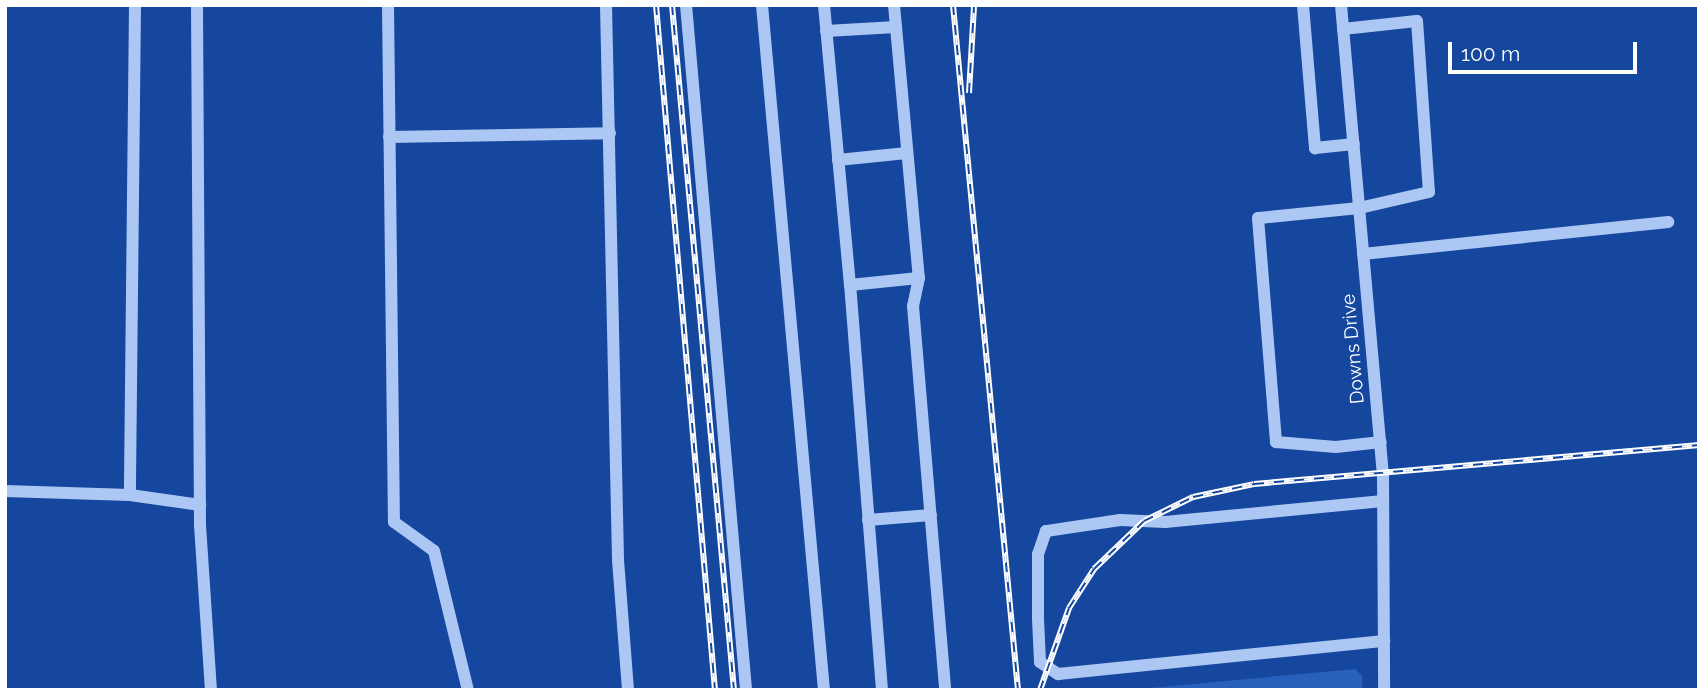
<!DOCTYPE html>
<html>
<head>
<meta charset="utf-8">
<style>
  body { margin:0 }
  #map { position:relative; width:1704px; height:695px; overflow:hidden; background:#15479e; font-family:Raleway,sans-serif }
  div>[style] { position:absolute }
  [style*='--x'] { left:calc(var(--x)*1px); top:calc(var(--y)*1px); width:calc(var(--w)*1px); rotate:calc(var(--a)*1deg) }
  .green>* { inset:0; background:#2860bc }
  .minor>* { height:12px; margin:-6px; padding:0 6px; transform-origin:6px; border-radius:6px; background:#acc7f3 }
  .rail>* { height:6px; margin-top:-3px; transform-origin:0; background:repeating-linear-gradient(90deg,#15479e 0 10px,#fff 0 20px); box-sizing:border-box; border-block:2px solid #fff }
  span { translate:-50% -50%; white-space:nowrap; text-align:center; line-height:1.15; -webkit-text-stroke:6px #15479e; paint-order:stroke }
  .street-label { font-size:19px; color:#fff }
  .frame { position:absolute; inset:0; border:7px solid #fff; pointer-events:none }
  .scale { position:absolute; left:1448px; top:42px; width:189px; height:32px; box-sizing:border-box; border:4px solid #fff; border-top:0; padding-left:9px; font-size:21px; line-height:24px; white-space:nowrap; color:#fff; -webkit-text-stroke:5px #15479e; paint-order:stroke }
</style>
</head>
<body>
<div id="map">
  <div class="green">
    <div style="clip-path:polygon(1355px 669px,1362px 676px,1362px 690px,1128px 690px)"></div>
  </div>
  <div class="minor">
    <div style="--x:135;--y:5;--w:490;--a:90.6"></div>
    <div style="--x:130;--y:495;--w:71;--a:8.1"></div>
    <div style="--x:197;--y:5;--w:520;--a:89.67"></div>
    <div style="--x:200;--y:525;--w:165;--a:86.2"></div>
    <div style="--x:388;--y:5;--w:517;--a:89.34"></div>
    <div style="--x:394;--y:522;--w:49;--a:35.9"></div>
    <div style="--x:434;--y:551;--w:143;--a:76.3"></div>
    <div style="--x:606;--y:5;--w:555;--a:88.76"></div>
    <div style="--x:618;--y:560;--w:130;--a:85.6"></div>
    <div style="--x:686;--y:5;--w:688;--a:84.99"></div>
    <div style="--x:762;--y:5;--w:688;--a:84.83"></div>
    <div style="--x:824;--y:5;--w:281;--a:84.7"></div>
    <div style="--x:894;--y:5;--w:274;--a:84.8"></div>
    <div style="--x:919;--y:278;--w:29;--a:102"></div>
    <div style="--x:913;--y:306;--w:385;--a:85.2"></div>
    <div style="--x:1303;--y:5;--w:144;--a:85.2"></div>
    <div style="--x:1315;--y:148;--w:39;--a:-6"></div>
    <div style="--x:1341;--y:5;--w:470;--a:84.9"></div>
    <div style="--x:1383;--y:473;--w:217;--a:89.7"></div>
    <div style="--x:1343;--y:29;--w:74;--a:-6.2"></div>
    <div style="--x:1417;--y:21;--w:171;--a:86"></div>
    <div style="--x:1429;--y:192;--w:72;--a:167.1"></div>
    <div style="--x:1359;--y:208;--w:101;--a:174.3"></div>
    <div style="--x:1258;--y:218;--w:225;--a:85.4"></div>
    <div style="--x:1276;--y:442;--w:60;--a:4.8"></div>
    <div style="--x:1336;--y:447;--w:45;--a:-6.3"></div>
    <div style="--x:826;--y:31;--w:70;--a:-3.3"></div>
    <div style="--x:389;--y:137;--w:221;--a:-1"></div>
    <div style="--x:838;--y:160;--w:69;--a:-5.8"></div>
    <div style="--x:1363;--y:254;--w:307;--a:-6"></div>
    <div style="--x:5;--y:491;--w:125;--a:1.8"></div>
    <div style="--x:1383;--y:501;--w:219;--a:174.5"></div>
    <div style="--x:1165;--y:522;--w:45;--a:-177.5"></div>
    <div style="--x:1120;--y:520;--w:75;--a:171.5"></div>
    <div style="--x:1046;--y:531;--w:24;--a:109"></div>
    <div style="--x:1038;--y:554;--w:65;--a:90"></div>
    <div style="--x:1038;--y:619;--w:43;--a:87.3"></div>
    <div style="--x:1040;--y:662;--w:22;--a:34"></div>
    <div style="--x:1058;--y:674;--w:328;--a:-5.8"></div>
    <div style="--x:868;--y:520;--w:63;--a:-4.5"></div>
    <div style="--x:882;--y:690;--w:406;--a:-94.5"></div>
    <div style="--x:850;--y:285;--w:69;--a:-5.8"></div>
  </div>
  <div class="rail">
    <div style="--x:656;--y:5;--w:688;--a:85.08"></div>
    <div style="--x:672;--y:5;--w:688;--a:84.83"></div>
    <div style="--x:953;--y:5;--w:688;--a:84.58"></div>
    <div style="--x:969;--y:93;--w:88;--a:-86.7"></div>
    <div style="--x:1040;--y:690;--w:87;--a:-70.5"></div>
    <div style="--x:1069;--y:608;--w:46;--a:-57.3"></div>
    <div style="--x:1094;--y:569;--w:69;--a:-43.8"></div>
    <div style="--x:1144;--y:521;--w:55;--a:-26.1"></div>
    <div style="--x:1193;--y:497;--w:62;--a:-12"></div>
    <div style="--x:1254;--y:484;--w:447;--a:-5"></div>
  </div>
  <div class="street-label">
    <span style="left:1353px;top:349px;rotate:-95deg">Downs Drive</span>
  </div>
  <div class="frame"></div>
  <div class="scale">100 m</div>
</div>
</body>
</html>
